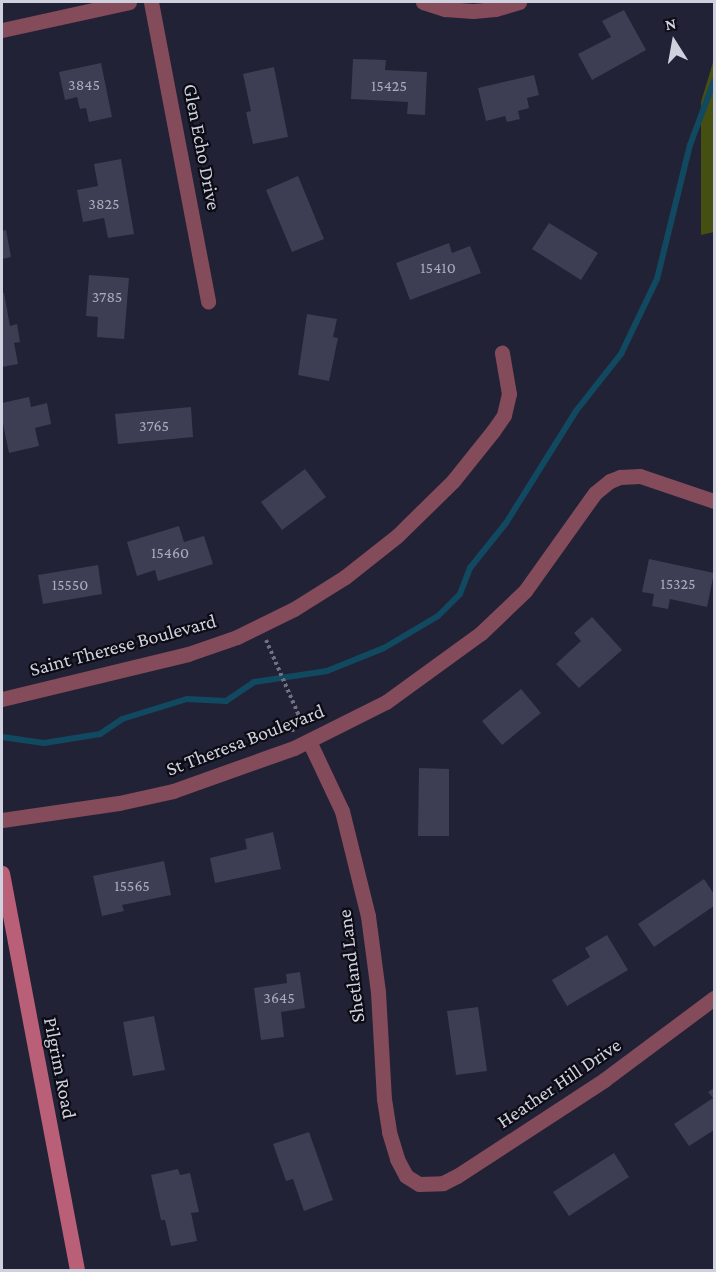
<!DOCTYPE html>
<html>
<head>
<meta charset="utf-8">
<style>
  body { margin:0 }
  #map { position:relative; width:716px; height:1272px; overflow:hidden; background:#222236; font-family:"Crimson Pro",serif }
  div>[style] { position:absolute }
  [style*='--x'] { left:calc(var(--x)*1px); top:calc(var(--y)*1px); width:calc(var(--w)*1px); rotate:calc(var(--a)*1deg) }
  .green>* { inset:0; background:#454f11 }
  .stream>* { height:6px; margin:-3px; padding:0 3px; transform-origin:3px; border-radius:3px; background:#114961 }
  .building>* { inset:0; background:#3d3d53 }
  .path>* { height:4px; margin-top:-2px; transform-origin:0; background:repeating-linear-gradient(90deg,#707182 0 3px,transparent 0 6px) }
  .street>* { height:15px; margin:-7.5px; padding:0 7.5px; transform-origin:7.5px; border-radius:7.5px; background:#844b5a }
  .secondary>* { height:15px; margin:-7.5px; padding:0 7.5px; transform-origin:7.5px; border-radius:7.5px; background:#ba5f78 }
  span { translate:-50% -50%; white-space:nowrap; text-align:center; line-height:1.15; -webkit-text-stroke:4.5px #0c0c15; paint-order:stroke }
  .number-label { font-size:16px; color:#abacbc }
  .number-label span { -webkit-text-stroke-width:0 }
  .street-label { font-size:20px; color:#d0d1df }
  .frame { position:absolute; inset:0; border:3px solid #d0d1df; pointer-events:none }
  .north { position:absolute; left:644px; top:12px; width:60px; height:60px; -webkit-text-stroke:4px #0c0c15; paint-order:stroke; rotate:349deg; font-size:16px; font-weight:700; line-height:24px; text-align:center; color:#d0d1df }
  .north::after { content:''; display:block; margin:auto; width:21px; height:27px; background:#d0d1df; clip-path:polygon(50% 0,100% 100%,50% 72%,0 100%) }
</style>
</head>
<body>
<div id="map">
  <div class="green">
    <div style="clip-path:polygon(714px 59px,714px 232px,701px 235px,701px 102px)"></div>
  </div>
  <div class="stream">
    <div style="--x:2;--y:737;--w:42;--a:8.1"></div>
    <div style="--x:44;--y:743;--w:57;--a:-9.1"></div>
    <div style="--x:100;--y:734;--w:27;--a:-34"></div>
    <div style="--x:122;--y:719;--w:68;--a:-17.1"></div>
    <div style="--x:187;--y:699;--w:39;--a:3"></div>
    <div style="--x:226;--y:701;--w:34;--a:-34"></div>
    <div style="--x:254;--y:682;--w:74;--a:-8.6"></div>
    <div style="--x:327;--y:671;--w:61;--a:-22"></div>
    <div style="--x:384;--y:648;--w:63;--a:-30.7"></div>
    <div style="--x:438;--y:616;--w:31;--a:-45"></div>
    <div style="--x:460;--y:594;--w:28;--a:-69"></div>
    <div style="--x:470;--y:568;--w:58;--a:-51.3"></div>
    <div style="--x:506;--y:523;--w:132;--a:-58"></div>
    <div style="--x:576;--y:411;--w:73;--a:-51.7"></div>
    <div style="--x:621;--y:354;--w:83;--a:-64.4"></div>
    <div style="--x:657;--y:279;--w:138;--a:-76.2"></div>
    <div style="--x:690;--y:145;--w:68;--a:-69.4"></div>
  </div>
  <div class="building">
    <div style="clip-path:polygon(624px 10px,646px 50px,592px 80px,578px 54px,611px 37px,602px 21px)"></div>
    <div style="clip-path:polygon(353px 59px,386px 60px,385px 70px,427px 72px,425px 115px,407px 114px,408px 102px,351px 99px)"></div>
    <div style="clip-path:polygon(101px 63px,112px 117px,89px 122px,86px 108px,80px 109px,77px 97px,65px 100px,59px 72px)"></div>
    <div style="clip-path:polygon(274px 67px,288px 137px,253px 144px,246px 112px,251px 111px,243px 74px)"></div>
    <div style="clip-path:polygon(534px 75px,539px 95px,527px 98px,529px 108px,518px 111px,520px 119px,507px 122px,505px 116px,486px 121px,478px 88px)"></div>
    <div style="clip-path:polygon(121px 159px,134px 234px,108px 238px,104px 218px,83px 222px,77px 190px,98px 186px,94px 164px)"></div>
    <div style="clip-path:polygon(298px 176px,324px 239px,292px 252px,266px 190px)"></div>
    <div style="clip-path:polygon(549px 223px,598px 253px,581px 280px,532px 249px)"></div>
    <div style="clip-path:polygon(6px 230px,11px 257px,2px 259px,2px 231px)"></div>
    <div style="clip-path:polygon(449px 243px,452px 253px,470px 246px,481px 273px,410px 300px,396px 263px)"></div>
    <div style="clip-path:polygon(89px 275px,129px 278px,124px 339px,97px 337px,98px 317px,86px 316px)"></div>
    <div style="clip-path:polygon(2px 293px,4px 293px,10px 326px,17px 324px,20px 342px,14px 343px,18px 364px,2px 367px)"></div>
    <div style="clip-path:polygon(307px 314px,337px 319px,333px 337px,338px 338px,329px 381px,298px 375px)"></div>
    <div style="clip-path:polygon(29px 397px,31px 407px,47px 403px,51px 424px,35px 428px,39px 446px,9px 453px,2px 419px,2px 403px)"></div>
    <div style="clip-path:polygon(191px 407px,193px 437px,118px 444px,115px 414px)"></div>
    <div style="clip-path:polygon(305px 469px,326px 497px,282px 530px,261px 502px)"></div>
    <div style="clip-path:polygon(179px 526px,184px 542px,204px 536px,213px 564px,158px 581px,155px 570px,137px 576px,127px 542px)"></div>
    <div style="clip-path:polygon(649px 559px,714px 573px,707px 607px,670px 599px,668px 609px,652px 606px,654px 594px,642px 592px)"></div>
    <div style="clip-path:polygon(98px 565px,102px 594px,43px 604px,38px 575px)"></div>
    <div style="clip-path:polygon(592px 617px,622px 650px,579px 688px,556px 664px,581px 641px,574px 633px)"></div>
    <div style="clip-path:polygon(521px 689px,541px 713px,502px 745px,482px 721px)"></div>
    <div style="clip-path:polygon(419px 768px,449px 769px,449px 836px,418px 836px)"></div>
    <div style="clip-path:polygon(273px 832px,281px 869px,215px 883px,210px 858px,247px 849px,245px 839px)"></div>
    <div style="clip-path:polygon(164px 861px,171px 895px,122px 905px,124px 911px,102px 916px,93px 876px)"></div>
    <div style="clip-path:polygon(704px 879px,714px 894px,714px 906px,654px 947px,638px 924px)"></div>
    <div style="clip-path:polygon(607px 935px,628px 970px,567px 1006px,552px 980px,590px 957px,585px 948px)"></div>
    <div style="clip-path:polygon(300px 972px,305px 1008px,281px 1012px,284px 1037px,261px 1040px,254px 988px,287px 983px,286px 974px)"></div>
    <div style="clip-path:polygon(478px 1007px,487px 1071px,456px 1075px,447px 1011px)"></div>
    <div style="clip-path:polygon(154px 1016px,165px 1070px,133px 1076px,123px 1022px)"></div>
    <div style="clip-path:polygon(714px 1088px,714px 1130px,689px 1146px,674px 1124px,713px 1098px,708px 1092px)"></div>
    <div style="clip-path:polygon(309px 1132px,333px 1200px,304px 1211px,293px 1179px,286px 1181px,273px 1144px)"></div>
    <div style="clip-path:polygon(614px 1153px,629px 1177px,569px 1216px,553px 1192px)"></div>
    <div style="clip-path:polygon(178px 1169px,180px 1175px,190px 1173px,199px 1212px,191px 1213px,197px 1241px,171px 1246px,165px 1220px,161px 1220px,151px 1175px)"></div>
  </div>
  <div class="path">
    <div style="--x:266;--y:640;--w:83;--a:66.5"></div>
    <div style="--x:292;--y:732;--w:16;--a:-72"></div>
    <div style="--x:297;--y:717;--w:5;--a:-22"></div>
    <div style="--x:302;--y:715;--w:13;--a:23"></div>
  </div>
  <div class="street">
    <div style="--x:151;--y:2;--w:305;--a:79.2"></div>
    <div style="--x:423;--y:2;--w:23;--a:18"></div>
    <div style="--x:445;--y:9;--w:28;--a:4"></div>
    <div style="--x:473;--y:11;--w:22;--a:-5"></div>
    <div style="--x:495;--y:9;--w:25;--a:-16"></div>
    <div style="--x:2;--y:30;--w:130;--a:-12.4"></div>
    <div style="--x:2;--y:699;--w:191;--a:-13.6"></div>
    <div style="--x:188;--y:654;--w:52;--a:-19.1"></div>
    <div style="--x:237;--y:637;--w:64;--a:-26.2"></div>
    <div style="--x:294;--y:609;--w:60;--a:-32.1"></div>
    <div style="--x:345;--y:577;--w:66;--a:-38.3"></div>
    <div style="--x:397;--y:536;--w:78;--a:-44.5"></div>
    <div style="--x:453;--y:481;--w:64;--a:-51.3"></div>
    <div style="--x:493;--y:431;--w:19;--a:-55"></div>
    <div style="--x:504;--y:415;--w:22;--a:-77"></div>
    <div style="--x:509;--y:394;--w:42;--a:-99.7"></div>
    <div style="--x:309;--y:741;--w:77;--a:64.8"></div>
    <div style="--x:342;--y:811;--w:108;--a:76.1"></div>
    <div style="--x:368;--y:916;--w:77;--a:82.5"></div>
    <div style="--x:378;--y:992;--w:107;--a:86.8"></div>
    <div style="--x:384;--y:1099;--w:33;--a:81"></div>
    <div style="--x:389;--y:1132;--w:28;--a:73"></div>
    <div style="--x:397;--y:1159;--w:19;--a:62"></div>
    <div style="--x:406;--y:1176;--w:15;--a:32"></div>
    <div style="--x:419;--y:1184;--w:24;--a:-2"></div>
    <div style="--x:443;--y:1183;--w:16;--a:-27"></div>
    <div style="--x:457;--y:1176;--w:176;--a:-33.1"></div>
    <div style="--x:604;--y:1080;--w:137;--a:-36.7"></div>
    <div style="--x:2;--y:820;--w:118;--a:-8.3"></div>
    <div style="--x:119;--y:803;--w:55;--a:-12.5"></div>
    <div style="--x:173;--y:791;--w:128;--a:-19.6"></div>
    <div style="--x:294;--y:748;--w:103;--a:-26.6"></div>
    <div style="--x:386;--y:702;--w:117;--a:-36"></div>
    <div style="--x:481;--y:633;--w:61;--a:-43.7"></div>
    <div style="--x:525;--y:591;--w:120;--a:-54.5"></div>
    <div style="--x:595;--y:493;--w:19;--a:-39"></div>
    <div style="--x:610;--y:481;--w:11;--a:-22"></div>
    <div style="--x:620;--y:477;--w:20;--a:-3"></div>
    <div style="--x:640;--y:476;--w:78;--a:18.7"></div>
  </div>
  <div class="secondary">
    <div style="--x:2;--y:873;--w:404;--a:79.3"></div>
  </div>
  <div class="number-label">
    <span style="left:84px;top:85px">3845</span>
    <span style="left:389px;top:86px">15425</span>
    <span style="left:104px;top:204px">3825</span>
    <span style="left:438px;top:268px">15410</span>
    <span style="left:107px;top:297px">3785</span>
    <span style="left:154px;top:426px">3765</span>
    <span style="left:170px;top:553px">15460</span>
    <span style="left:678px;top:584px">15325</span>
    <span style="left:70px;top:585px">15550</span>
    <span style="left:132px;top:886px">15565</span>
    <span style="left:279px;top:998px">3645</span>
  </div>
  <div class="street-label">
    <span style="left:202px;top:147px;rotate:79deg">Glen Echo Drive</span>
    <span style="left:123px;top:645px;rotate:-15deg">Saint Therese Boulevard</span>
    <span style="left:245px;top:740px;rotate:-21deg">St Theresa Boulevard</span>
    <span style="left:351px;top:966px;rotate:-97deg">Shetland Lane</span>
    <span style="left:60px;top:1068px;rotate:79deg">Pilgrim Road</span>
    <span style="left:559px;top:1083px;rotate:-34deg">Heather Hill Drive</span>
  </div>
  <div class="frame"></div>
  <div class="north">N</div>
</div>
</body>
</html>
